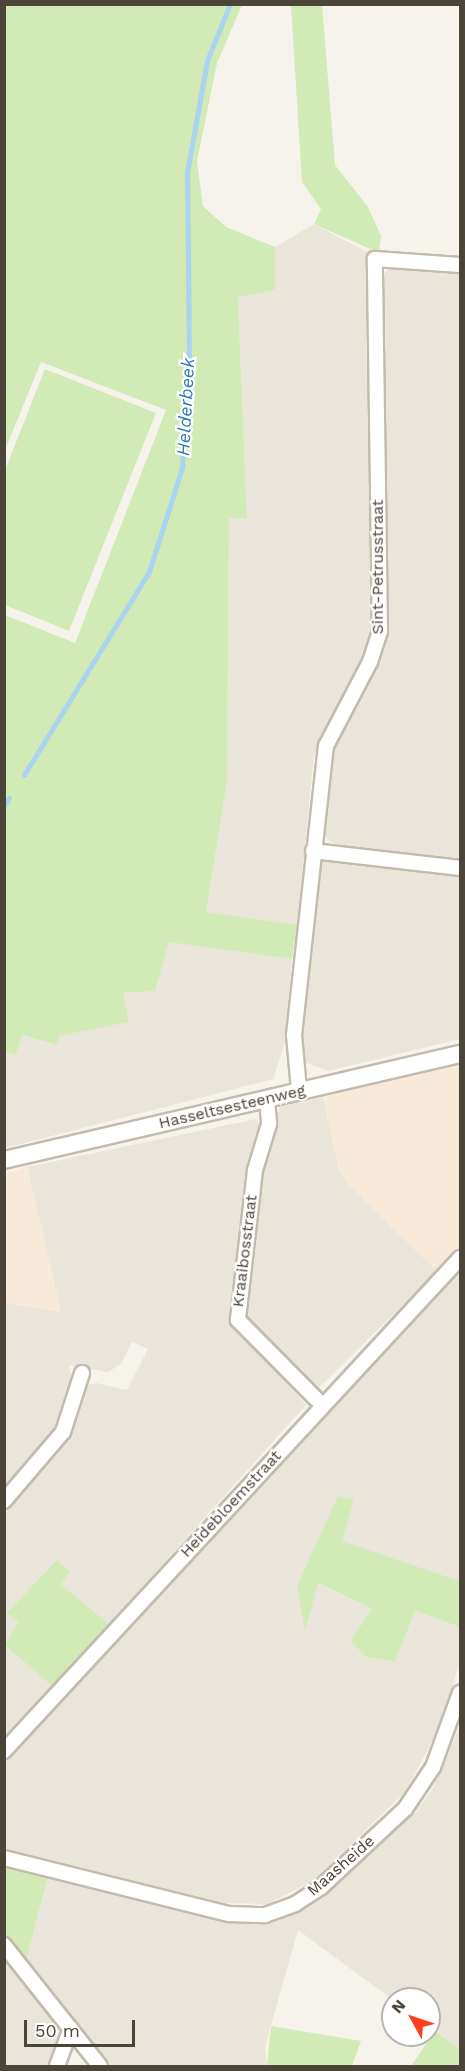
<!DOCTYPE html>
<html>
<head>
<meta charset="utf-8">
<style>
  body { margin:0 }
  #map { position:relative; width:465px; height:2071px; overflow:hidden; background:#f6f3ec; font-family:"Work Sans",sans-serif }
  div>[style] { position:absolute }
  [style*='--x'] { left:calc(var(--x)*1px); top:calc(var(--y)*1px); width:calc(var(--w)*1px); rotate:calc(var(--a)*1deg) }
  .residential>* { inset:0; background:#eae5da }
  .commercial>* { inset:0; background:#f7ead8 }
  .green>* { inset:0; background:#d2eab5 }
  .stream>* { height:4.5px; margin:-2.25px; padding:0 2.25px; transform-origin:2.25px; border-radius:2.25px; background:#a9d4f2 }
  .roads { filter:drop-shadow(2px 0 #c2bbae) drop-shadow(-2px 0 #c2bbae) drop-shadow(0 2px #c2bbae) drop-shadow(0 -2px #c2bbae) }
  .minor>* { height:14px; margin:-7px; padding:0 7px; transform-origin:7px; border-radius:7px; background:#fff }
  .tertiary>* { height:16px; margin:-8px; padding:0 8px; transform-origin:8px; border-radius:8px; background:#fff }
  span { translate:-50% -50%; white-space:nowrap; text-align:center; line-height:1.15; -webkit-text-stroke:4.5px #fff; paint-order:stroke }
  .street-label { font-size:16px; color:#4b4439 }
  .water-label { font-size:18px; color:#2e7ab2; font-style:italic }
  .frame { position:absolute; inset:0; border:6px solid #4b4439; pointer-events:none }
  .north { position:absolute; left:381px; top:1987px; width:60px; height:60px; box-sizing:border-box; background:#fff; border:2px solid #b7b4b0; border-radius:50%; rotate:310deg; font-size:16px; font-weight:700; line-height:24px; text-align:center; color:#4b4439 }
  .north::after { content:''; display:block; margin:auto; width:21px; height:27px; background:#fc3f1d; clip-path:polygon(50% 0,100% 100%,50% 72%,0 100%) }
  .scale { position:absolute; left:24px; top:2020px; width:111px; height:27px; box-sizing:border-box; border:3px solid #4b4439; border-top:0; padding-left:8px; font-size:18px; line-height:21px; white-space:nowrap; color:#4b4439; -webkit-text-stroke:4px #fff; paint-order:stroke }
</style>
</head>
<body>
<div id="map">
  <div class="residential">
    <div style="clip-path:polygon(314px 224px,369px 253px,373px 640px,314px 755px,297px 925px,206px 913px,227px 783px,229px 517px,247px 517px,238px 296px,275px 290px,275px 247px)"></div>
    <div style="clip-path:polygon(391px 266px,460px 271px,460px 864px,346px 853px,326px 838px,323px 827px,332px 748px,385px 641px,381px 277px)"></div>
    <div style="clip-path:polygon(323px 858px,460px 872px,460px 1039px,328px 1071px,303px 1061px,299px 1050px,314px 865px)"></div>
    <div style="clip-path:polygon(169px 941px,292px 959px,284px 1046px,273px 1079px,5px 1148px,4px 1052px,16px 1055px,22px 1035px,57px 1045px,58px 1036px,128px 1022px,122px 993px,155px 991px)"></div>
    <div style="clip-path:polygon(323px 1097px,339px 1170px,347px 1183px,437px 1271px,316px 1391px,245px 1320px,261px 1172px,280px 1107px)"></div>
    <div style="clip-path:polygon(256px 1119px,262px 1129px,250px 1162px,231px 1321px,306px 1405px,109px 1624px,59px 1584px,7px 1612px,18px 1622px,6px 1645px,52px 1686px,5px 1737px,4px 1510px,59px 1450px,85px 1386px,96px 1383px,127px 1390px,148px 1349px,132px 1342px,121px 1364px,108px 1372px,69px 1365px,72px 1383px,58px 1428px,5px 1492px,5px 1303px,61px 1312px,27px 1167px)"></div>
    <div style="clip-path:polygon(460px 1265px,460px 1581px,341px 1541px,353px 1499px,338px 1496px,305px 1629px,317px 1583px,372px 1609px,350px 1641px,366px 1657px,395px 1662px,415px 1611px,460px 1627px,460px 1662px,438px 1729px,406px 1791px,313px 1881px,267px 1904px,225px 1903px,5px 1849px,4px 1757px)"></div>
    <div style="clip-path:polygon(460px 1726px,460px 2049px,429px 2026px,429px 1999px,393px 2000px,298px 1930px,265px 2046px,267px 2066px,107px 2066px,26px 1961px,48px 1877px,224px 1921px,260px 1922px,303px 1908px,415px 1813px,432px 1790px)"></div>
    <div style="clip-path:polygon(4px 1955px,59px 2025px,52px 2066px,5px 2066px)"></div>
  </div>
  <div class="commercial">
    <div style="clip-path:polygon(460px 1064px,460px 1247px,437px 1271px,347px 1183px,339px 1170px,323px 1097px)"></div>
    <div style="clip-path:polygon(27px 1167px,40px 1220px,61px 1312px,5px 1303px,5px 1173px)"></div>
  </div>
  <div class="green">
    <div style="clip-path:polygon(5px 4px,242px 5px,217px 63px,197px 161px,203px 206px,226px 227px,275px 247px,275px 290px,238px 297px,247px 518px,229px 518px,227px 783px,206px 912px,297px 925px,292px 959px,169px 942px,155px 991px,123px 993px,129px 1022px,59px 1036px,57px 1045px,22px 1035px,16px 1055px,4px 1052px,5px 615px,75px 643px,166px 410px,41px 362px,5px 450px)"></div>
    <div style="clip-path:polygon(291px 5px,322px 5px,335px 165px,368px 207px,381px 236px,379px 253px,314px 224px,321px 209px,302px 182px)"></div>
    <div style="clip-path:polygon(45px 369px,156px 413px,69px 631px,5px 605px,5px 470px)"></div>
    <div style="clip-path:polygon(338px 1496px,354px 1499px,342px 1541px,460px 1581px,460px 1627px,415px 1611px,395px 1662px,366px 1657px,350px 1641px,372px 1609px,318px 1583px,305px 1631px,297px 1586px)"></div>
    <div style="clip-path:polygon(57px 1560px,70px 1572px,60px 1584px,109px 1624px,52px 1686px,5px 1645px,18px 1622px,7px 1613px)"></div>
    <div style="clip-path:polygon(5px 1866px,48px 1877px,26px 1961px,5px 1938px)"></div>
    <div style="clip-path:polygon(271px 2026px,361px 2041px,352px 2066px,267px 2066px)"></div>
    <div style="clip-path:polygon(435px 2031px,460px 2049px,460px 2066px,411px 2066px)"></div>
  </div>
  <div class="stream">
    <div style="--x:24;--y:775;--w:238;--a:-58.4"></div>
    <div style="--x:149;--y:572;--w:109;--a:-72.4"></div>
    <div style="--x:182;--y:468;--w:114;--a:-86.5"></div>
    <div style="--x:189;--y:354;--w:181;--a:-90.6"></div>
    <div style="--x:187;--y:173;--w:114;--a:-79.9"></div>
    <div style="--x:207;--y:61;--w:61;--a:-68"></div>
    <div style="--x:4;--y:806;--w:9;--a:-58"></div>
  </div>
  <div class="roads">
    <div class="minor">
      <div style="--x:313;--y:851;--w:148;--a:6.6"></div>
      <div style="--x:299;--y:1090;--w:55;--a:-95.2"></div>
      <div style="--x:294;--y:1035;--w:291;--a:-83.7"></div>
      <div style="--x:326;--y:746;--w:95;--a:-62.4"></div>
      <div style="--x:370;--y:662;--w:33;--a:-72"></div>
      <div style="--x:380;--y:631;--w:372;--a:-90.8"></div>
      <div style="--x:375;--y:259;--w:85;--a:4"></div>
      <div style="--x:267;--y:1099;--w:25;--a:85"></div>
      <div style="--x:269;--y:1124;--w:48;--a:106.9"></div>
      <div style="--x:255;--y:1170;--w:151;--a:96.5"></div>
      <div style="--x:238;--y:1320;--w:120;--a:45.3"></div>
      <div style="--x:4;--y:1501;--w:91;--a:-49.5"></div>
      <div style="--x:63;--y:1432;--w:62;--a:-72.1"></div>
      <div style="--x:4;--y:1751;--w:672;--a:-47.23"></div>
      <div style="--x:4;--y:1858;--w:232;--a:14"></div>
      <div style="--x:229;--y:1914;--w:36;--a:2"></div>
      <div style="--x:265;--y:1915;--w:32;--a:-20"></div>
      <div style="--x:295;--y:1904;--w:31;--a:-33"></div>
      <div style="--x:321;--y:1887;--w:115;--a:-42.9"></div>
      <div style="--x:405;--y:1809;--w:50;--a:-56.3"></div>
      <div style="--x:433;--y:1767;--w:79;--a:-70"></div>
      <div style="--x:4;--y:1945;--w:154;--a:51.6"></div>
      <div style="--x:57;--y:2066;--w:40;--a:-69.8"></div>
    </div>
    <div class="tertiary">
      <div style="--x:4;--y:1160;--w:468;--a:-13.1"></div>
    </div>
  </div>
  <div class="street-label">
    <span style="left:378px;top:567px;rotate:-90deg">Sint-Petrusstraat</span>
    <span style="left:232px;top:1107px;rotate:-13deg">Hasseltsesteenweg</span>
    <span style="left:245px;top:1251px;rotate:-83deg">Kraaibosstraat</span>
    <span style="left:231px;top:1504px;rotate:-47deg">Heidebloemstraat</span>
    <span style="left:341px;top:1866px;rotate:-41deg">Maasheide</span>
  </div>
  <div class="water-label">
    <span style="left:186px;top:407px;rotate:-87deg">Helderbeek</span>
  </div>
  <div class="frame"></div>
  <div class="north">N</div>
  <div class="scale">50 m</div>
</div>
</body>
</html>
